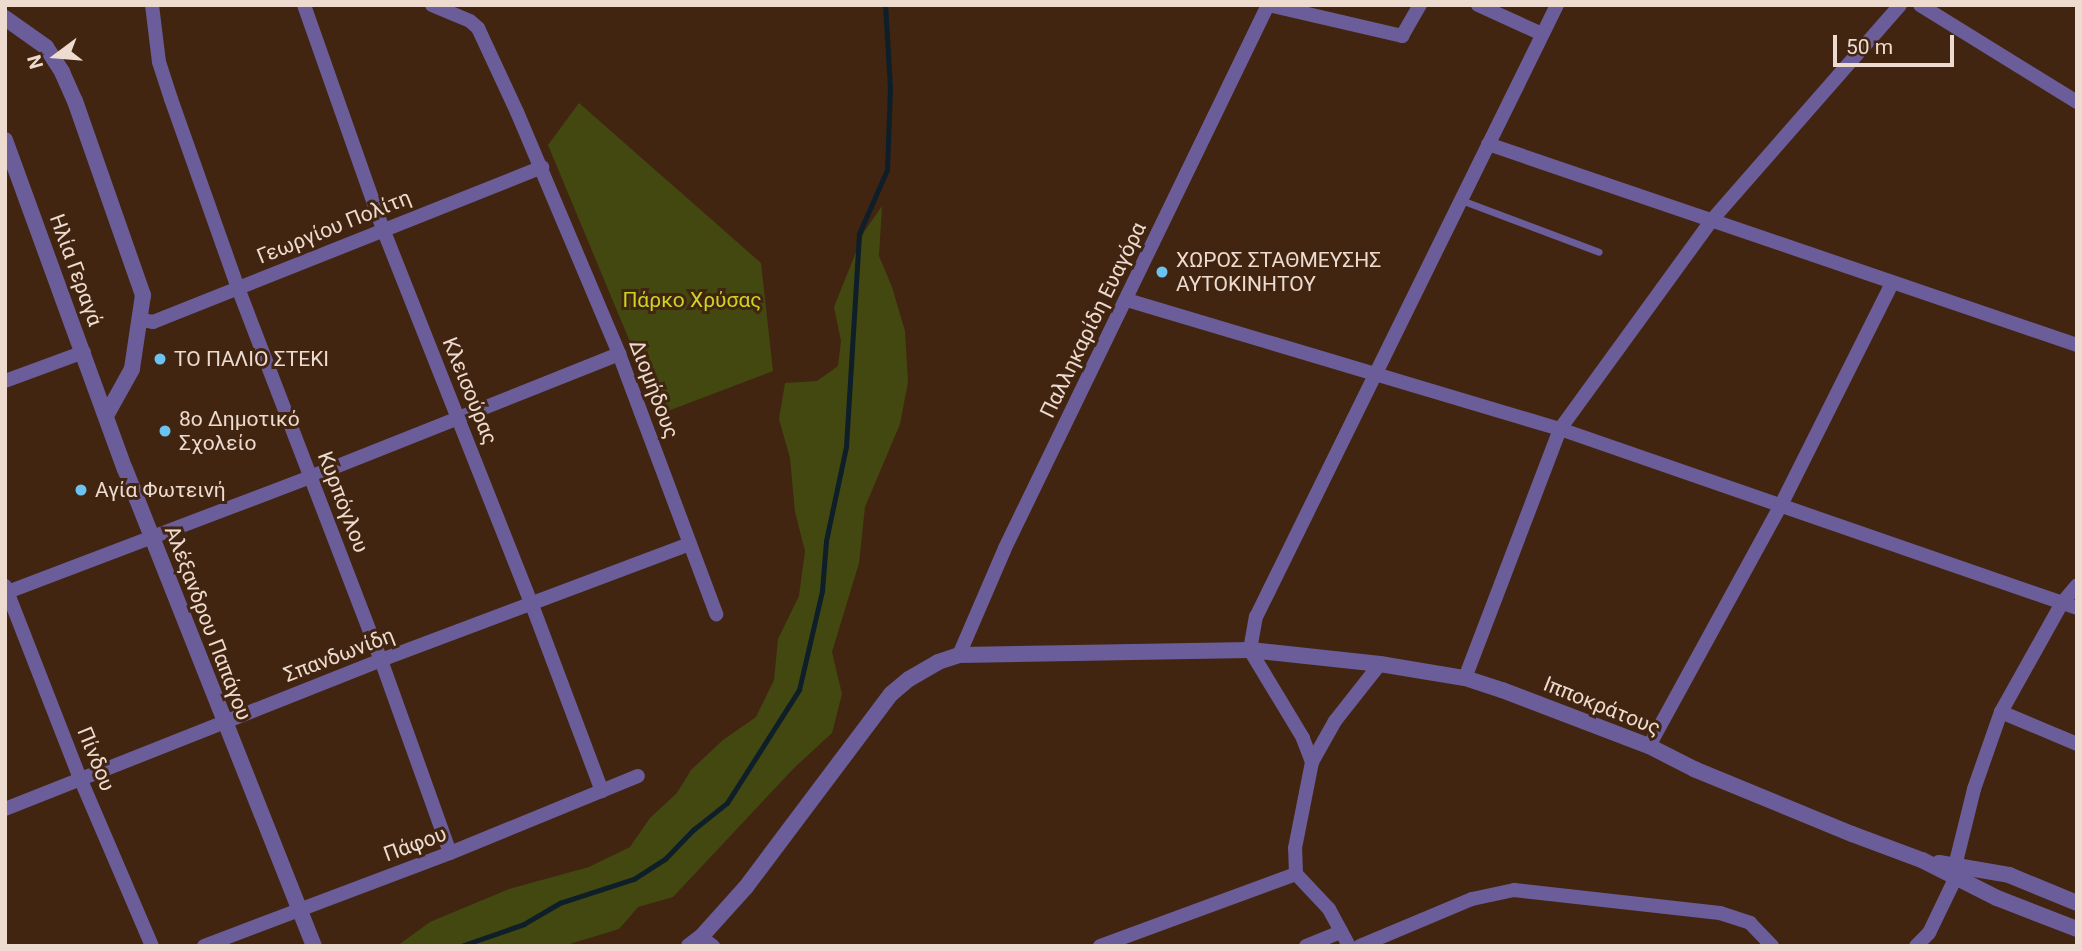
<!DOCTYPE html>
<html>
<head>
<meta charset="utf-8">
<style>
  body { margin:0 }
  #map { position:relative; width:2082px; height:951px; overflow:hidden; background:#412511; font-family:Roboto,sans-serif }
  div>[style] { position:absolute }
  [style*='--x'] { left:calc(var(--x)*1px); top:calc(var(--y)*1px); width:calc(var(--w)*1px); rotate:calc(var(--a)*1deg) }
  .green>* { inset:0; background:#434810 }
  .stream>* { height:4.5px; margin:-2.25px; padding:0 2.25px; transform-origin:2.25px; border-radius:2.25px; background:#0e1f29 }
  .service>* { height:7px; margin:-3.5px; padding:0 3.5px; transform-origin:3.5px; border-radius:3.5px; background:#6b5d99 }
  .minor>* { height:14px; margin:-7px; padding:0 7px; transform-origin:7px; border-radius:7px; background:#6b5d99 }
  .tertiary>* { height:16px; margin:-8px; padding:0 8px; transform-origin:8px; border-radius:8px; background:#6b5d99 }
  .dots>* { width:19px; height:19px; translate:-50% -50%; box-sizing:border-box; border:4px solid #412511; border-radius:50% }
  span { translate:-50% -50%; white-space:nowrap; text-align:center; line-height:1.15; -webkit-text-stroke:6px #412511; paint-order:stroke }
  .street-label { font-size:21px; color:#eddbcf }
  .poi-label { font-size:21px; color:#eddbcf }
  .left { translate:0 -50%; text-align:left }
  .park-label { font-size:21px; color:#c9d523 }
  .frame { position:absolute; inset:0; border:7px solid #eddbcf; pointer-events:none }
  .north { position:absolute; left:21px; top:21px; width:70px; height:70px; -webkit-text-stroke:5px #412511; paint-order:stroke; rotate:254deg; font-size:19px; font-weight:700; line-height:28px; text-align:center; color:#eddbcf }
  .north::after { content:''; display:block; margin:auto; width:24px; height:32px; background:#eddbcf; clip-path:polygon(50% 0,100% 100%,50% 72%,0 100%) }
  .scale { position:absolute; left:1833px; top:35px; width:121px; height:32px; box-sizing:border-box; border:4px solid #eddbcf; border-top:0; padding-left:9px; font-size:21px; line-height:24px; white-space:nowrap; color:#eddbcf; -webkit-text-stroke:5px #412511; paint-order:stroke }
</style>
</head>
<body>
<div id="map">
  <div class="green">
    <div style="clip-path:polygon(579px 103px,761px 263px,773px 371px,660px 414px,548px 145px)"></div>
    <div style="clip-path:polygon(882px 206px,879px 256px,892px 287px,905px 331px,908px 382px,900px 424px,865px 507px,859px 563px,832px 652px,842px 694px,832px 733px,794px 768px,673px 897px,638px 907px,619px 929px,563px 946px,397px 946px,430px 922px,509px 889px,589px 867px,630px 847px,650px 818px,677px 793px,691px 770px,723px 740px,756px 717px,774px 680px,778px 639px,799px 596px,805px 551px,795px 512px,790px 458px,779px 419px,785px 383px,817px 381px,838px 366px,841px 341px,834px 307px,864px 232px)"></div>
  </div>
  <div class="stream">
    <div style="--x:461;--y:946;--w:67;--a:-19.2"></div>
    <div style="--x:524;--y:924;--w:42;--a:-30.3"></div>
    <div style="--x:560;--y:903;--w:78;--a:-18"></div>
    <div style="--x:634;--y:879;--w:37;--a:-33"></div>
    <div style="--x:665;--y:859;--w:40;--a:-46"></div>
    <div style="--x:693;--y:830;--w:43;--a:-38.5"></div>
    <div style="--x:727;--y:803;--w:134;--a:-57.5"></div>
    <div style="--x:799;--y:690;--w:102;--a:-76.9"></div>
    <div style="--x:822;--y:591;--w:50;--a:-85.4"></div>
    <div style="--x:826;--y:541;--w:96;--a:-78"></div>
    <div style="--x:846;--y:447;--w:213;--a:-86.5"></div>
    <div style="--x:859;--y:234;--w:70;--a:-66.4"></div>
    <div style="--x:887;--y:170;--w:82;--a:-87.9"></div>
    <div style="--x:890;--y:88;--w:83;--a:-93.4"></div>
  </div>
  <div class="service">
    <div style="--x:1461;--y:200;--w:147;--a:20.6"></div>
  </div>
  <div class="minor">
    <div style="--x:152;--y:5;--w:57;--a:83"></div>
    <div style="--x:159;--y:62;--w:39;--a:72"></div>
    <div style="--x:171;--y:99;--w:201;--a:70.5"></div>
    <div style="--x:238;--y:288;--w:399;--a:69"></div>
    <div style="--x:381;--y:660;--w:205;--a:70.3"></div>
    <div style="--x:304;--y:5;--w:238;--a:70.6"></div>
    <div style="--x:383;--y:229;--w:404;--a:68.4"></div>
    <div style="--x:532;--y:605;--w:199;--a:69.4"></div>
    <div style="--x:432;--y:5;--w:41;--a:22.8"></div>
    <div style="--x:470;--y:21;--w:11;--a:41"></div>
    <div style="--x:478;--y:28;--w:93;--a:65.1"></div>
    <div style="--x:517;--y:112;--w:263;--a:67.1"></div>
    <div style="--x:619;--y:354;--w:278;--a:69.5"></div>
    <div style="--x:1269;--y:5;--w:137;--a:13.1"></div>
    <div style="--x:1402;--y:36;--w:36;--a:-60"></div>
    <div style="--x:1478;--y:5;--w:70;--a:24.4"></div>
    <div style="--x:1920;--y:5;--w:185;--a:31.7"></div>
    <div style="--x:1488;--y:144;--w:622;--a:18.84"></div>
    <div style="--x:1127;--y:300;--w:452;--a:16.6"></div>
    <div style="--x:1560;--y:429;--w:547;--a:19.1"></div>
    <div style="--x:142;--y:320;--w:11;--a:10"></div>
    <div style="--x:153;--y:322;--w:419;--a:-21.7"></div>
    <div style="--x:5;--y:381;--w:84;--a:-20.2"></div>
    <div style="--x:5;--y:586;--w:206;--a:68.7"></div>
    <div style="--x:80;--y:778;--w:183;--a:66.8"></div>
    <div style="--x:5;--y:593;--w:326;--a:-20.8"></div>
    <div style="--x:310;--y:477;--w:333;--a:-21.7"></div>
    <div style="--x:959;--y:655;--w:116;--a:-66.7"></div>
    <div style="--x:1005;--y:548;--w:603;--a:-64.16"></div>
    <div style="--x:1465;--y:678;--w:267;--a:-69.1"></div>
    <div style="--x:1560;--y:429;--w:257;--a:-54"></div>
    <div style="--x:1711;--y:221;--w:287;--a:-48.8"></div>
    <div style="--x:2001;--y:712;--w:82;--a:22.8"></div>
    <div style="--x:1649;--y:746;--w:275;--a:-61.3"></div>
    <div style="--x:1781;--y:505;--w:248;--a:-63.4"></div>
    <div style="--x:1312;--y:762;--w:26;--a:-111"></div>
    <div style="--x:1303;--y:738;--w:103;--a:-121.1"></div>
    <div style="--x:1250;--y:650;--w:34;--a:-80"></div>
    <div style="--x:1256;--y:617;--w:682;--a:-63.81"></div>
    <div style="--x:5;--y:809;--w:404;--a:-21.6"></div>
    <div style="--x:381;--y:660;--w:330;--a:-20.6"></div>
    <div style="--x:1955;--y:866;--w:79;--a:-76.1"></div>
    <div style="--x:1974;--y:789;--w:82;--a:-70.7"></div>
    <div style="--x:2001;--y:712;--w:125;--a:-60.8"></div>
    <div style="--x:2062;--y:603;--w:23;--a:-50"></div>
    <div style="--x:701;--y:937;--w:15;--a:37"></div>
    <div style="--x:204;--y:946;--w:263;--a:-20.7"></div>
    <div style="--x:450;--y:853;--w:203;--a:-22.3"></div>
    <div style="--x:1100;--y:946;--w:209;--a:-20.2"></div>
    <div style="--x:1306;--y:946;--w:38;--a:-22"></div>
    <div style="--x:1349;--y:946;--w:42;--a:-118.4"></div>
    <div style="--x:1329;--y:909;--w:48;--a:-133.3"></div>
    <div style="--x:1296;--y:874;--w:26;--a:-92"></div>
    <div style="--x:1295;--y:848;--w:88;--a:-78.8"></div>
    <div style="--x:1312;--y:762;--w:47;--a:-60.7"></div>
    <div style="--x:1335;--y:721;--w:73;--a:-51.7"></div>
    <div style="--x:1360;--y:946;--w:121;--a:-22.8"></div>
    <div style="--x:1472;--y:899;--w:43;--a:-12.1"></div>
    <div style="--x:1514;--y:890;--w:207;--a:6.4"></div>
    <div style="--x:1720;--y:913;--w:32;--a:18"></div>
    <div style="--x:1750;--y:923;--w:32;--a:46"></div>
    <div style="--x:1916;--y:946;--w:18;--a:-45"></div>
    <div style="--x:1929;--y:933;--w:62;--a:-64.3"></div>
  </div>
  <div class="tertiary">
    <div style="--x:5;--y:18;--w:50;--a:35.3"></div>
    <div style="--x:46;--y:47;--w:30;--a:57"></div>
    <div style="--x:62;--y:72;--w:32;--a:66"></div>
    <div style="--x:75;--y:101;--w:206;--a:70.7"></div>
    <div style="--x:143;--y:295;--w:75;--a:98.5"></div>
    <div style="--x:132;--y:369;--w:51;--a:119.1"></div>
    <div style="--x:5;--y:140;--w:350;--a:70"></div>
    <div style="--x:125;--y:469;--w:513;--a:68.39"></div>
    <div style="--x:1939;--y:863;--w:71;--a:9.7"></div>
    <div style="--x:2009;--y:875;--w:74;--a:22.4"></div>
    <div style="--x:689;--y:946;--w:15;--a:-37"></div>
    <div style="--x:701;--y:937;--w:67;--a:-48"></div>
    <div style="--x:746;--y:887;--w:241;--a:-53.1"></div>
    <div style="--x:891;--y:694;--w:23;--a:-40"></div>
    <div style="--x:909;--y:679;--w:34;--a:-30"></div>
    <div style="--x:938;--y:662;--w:22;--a:-18"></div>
    <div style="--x:959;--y:655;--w:291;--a:-1"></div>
    <div style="--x:1250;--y:650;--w:131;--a:6.1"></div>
    <div style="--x:1380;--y:664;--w:86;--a:9.4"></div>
    <div style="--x:1465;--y:678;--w:39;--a:18"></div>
    <div style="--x:1502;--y:690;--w:157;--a:20.9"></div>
    <div style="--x:1649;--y:746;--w:51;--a:27.1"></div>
    <div style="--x:1694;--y:769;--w:171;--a:22.4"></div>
    <div style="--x:1852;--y:834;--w:75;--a:20.4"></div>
    <div style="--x:1922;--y:860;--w:84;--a:26.9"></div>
    <div style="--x:1997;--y:898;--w:86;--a:21.2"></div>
  </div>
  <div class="dots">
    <div style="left:1162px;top:272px;background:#6bc3f2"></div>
    <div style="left:160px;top:359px;background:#6bc3f2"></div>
    <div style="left:165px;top:431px;background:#6bc3f2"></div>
    <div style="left:81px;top:490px;background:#6bc3f2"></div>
  </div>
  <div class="street-label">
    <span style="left:334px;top:227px;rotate:-22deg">Γεωργίου Πολίτη</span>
    <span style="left:76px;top:270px;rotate:70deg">Ηλία Γεραγά</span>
    <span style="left:1093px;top:320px;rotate:-64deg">Παλληκαρίδη Ευαγόρα</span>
    <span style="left:654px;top:389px;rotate:69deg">Διομήδους</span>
    <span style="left:470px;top:391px;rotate:68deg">Κλεισούρας</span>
    <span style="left:343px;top:502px;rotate:69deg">Κυρπόγλου</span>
    <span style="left:208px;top:623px;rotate:69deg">Αλέξανδρου Παπάγου</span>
    <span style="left:339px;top:655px;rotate:-21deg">Σπανδωνίδη</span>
    <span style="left:1602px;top:706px;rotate:22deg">Ιπποκράτους</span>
    <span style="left:96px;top:759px;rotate:68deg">Πίνδου</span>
    <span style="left:415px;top:844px;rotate:-20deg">Πάφου</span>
  </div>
  <div class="poi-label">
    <span class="left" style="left:1176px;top:272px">ΧΩΡΟΣ ΣΤΑΘΜΕΥΣΗΣ<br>ΑΥΤΟΚΙΝΗΤΟΥ</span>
    <span class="left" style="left:174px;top:359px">ΤΟ ΠΑΛΙΟ ΣΤΕΚΙ</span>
    <span class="left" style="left:179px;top:431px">8ο Δημοτικό<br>Σχολείο</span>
    <span class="left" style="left:95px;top:490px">Αγία Φωτεινή</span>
  </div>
  <div class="park-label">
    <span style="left:692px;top:300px">Πάρκο Χρύσας</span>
  </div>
  <div class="frame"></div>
  <div class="north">N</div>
  <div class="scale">50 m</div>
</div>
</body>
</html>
